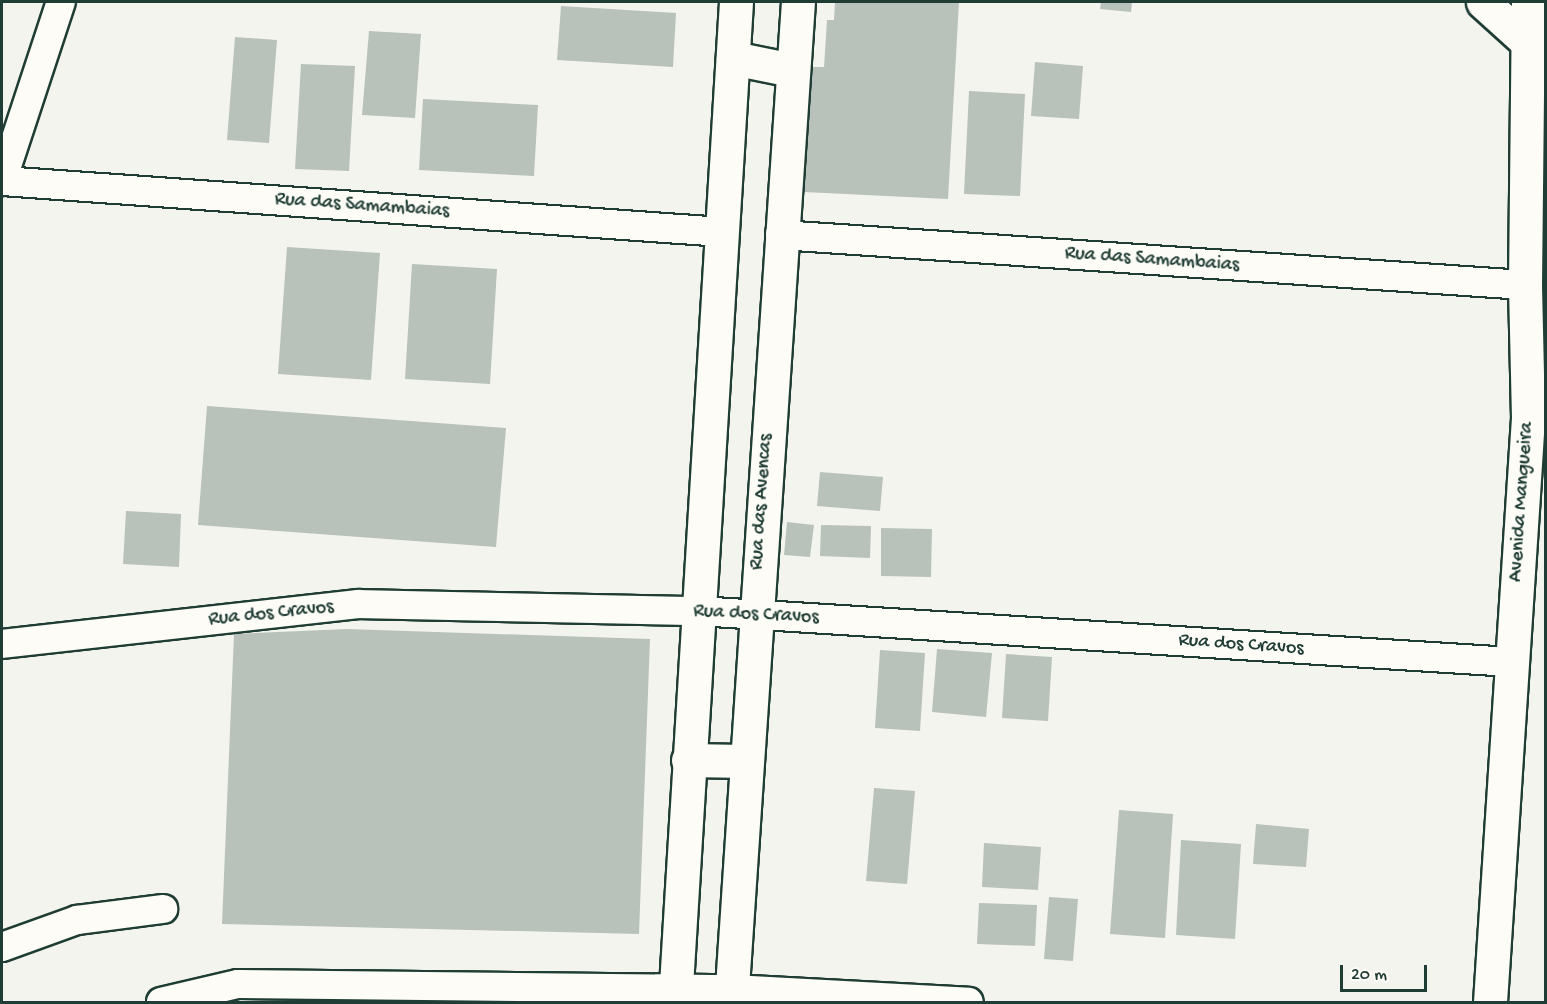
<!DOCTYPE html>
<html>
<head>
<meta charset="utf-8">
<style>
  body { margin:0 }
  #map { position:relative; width:1547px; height:1004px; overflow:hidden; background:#f4f4ef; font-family:"Gochi Hand",sans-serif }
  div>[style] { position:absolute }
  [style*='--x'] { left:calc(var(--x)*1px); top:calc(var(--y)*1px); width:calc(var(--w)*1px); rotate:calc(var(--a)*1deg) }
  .building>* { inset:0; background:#b9c1bb }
  .roads { filter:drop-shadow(2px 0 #1f3d34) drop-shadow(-2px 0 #1f3d34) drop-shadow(0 2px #1f3d34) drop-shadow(0 -2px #1f3d34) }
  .street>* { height:28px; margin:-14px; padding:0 14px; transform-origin:14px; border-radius:14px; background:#fdfcf7 }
  .secondary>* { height:33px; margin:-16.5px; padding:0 16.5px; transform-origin:16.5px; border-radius:16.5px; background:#fdfcf7 }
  span { translate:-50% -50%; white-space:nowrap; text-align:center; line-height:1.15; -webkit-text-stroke:4.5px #fdfcf7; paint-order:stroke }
  .street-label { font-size:20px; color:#1f3d34 }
  .frame { position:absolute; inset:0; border:3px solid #1f3d34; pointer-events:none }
  .scale { position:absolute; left:1340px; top:965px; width:87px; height:27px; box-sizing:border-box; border:3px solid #1f3d34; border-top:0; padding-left:8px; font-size:18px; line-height:21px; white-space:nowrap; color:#1f3d34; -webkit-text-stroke:4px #fdfcf7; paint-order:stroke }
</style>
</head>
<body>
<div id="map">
  <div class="building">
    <div style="clip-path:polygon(835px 2px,959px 2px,948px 199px,804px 192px,811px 67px,824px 67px,827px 20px,834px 20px)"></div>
    <div style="clip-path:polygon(1101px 2px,1132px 2px,1131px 12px,1100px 9px)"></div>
    <div style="clip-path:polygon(561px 6px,676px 13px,673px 67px,557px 60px)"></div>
    <div style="clip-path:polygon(369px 31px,421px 34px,415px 118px,362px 115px)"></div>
    <div style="clip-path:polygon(235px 37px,277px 40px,269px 143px,227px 140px)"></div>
    <div style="clip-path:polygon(1035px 62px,1083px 66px,1079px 119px,1031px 116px)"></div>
    <div style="clip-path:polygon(301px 64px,355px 66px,349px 171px,295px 169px)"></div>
    <div style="clip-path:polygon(969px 91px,1025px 94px,1020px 196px,964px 194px)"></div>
    <div style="clip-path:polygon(423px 99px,538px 105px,534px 176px,419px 170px)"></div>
    <div style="clip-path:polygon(287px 247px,380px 253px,371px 380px,278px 374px)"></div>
    <div style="clip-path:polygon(412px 264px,497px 269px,490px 384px,405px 379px)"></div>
    <div style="clip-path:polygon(207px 406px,506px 428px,496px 547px,198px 525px)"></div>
    <div style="clip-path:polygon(820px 472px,883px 477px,880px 511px,817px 506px)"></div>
    <div style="clip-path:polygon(126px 511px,181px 514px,179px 567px,123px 564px)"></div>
    <div style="clip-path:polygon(787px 522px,814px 525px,810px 557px,784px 555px)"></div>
    <div style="clip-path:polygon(821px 525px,871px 526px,870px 558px,820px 556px)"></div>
    <div style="clip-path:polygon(881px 528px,932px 529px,931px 577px,881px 576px)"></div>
    <div style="clip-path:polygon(347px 629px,650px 639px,639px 934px,222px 924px,234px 634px)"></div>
    <div style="clip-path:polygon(937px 649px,992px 653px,986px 717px,932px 712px)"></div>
    <div style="clip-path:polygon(880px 650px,925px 653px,920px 731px,875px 728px)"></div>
    <div style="clip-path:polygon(1006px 654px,1052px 657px,1048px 721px,1002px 718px)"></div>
    <div style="clip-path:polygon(874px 788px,915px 791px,907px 884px,866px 881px)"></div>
    <div style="clip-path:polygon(1119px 810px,1173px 814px,1165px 938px,1110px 934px)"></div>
    <div style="clip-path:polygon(1256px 824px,1309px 829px,1306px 867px,1253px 864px)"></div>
    <div style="clip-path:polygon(1181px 840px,1241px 844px,1235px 939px,1176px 935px)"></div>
    <div style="clip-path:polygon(984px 843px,1041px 847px,1038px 890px,982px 887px)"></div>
    <div style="clip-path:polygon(1049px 897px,1078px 899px,1073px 961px,1044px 959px)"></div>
    <div style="clip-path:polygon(979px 903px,1037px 905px,1035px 946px,977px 944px)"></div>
  </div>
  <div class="roads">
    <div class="street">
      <div style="--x:2;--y:181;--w:722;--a:4.05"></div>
      <div style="--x:2;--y:181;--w:188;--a:-71.8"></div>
      <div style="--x:780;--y:235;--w:747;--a:3.84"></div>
      <div style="--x:2;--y:644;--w:358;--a:-6.4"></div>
      <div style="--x:358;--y:604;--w:340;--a:1.2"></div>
      <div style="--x:698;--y:611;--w:816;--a:3.59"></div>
      <div style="--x:2;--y:947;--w:80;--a:-19.8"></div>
      <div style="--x:77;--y:920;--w:87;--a:-7.3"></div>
      <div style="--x:161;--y:1002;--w:79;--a:-13.2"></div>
      <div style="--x:238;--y:984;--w:494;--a:0.6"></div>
      <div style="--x:732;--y:989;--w:237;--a:3.1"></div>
    </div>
    <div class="secondary">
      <div style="--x:1483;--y:2;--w:73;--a:42.2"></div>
      <div style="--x:733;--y:58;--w:60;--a:11.5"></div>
      <div style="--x:688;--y:760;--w:58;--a:1"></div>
      <div style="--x:675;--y:1002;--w:1002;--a:-86.51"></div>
      <div style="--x:731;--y:1002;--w:1002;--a:-86.17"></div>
      <div style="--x:1490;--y:1002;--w:585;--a:-86.28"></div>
      <div style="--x:1528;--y:418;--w:133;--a:-91.3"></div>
      <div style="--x:1525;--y:285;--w:283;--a:-89.4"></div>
    </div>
  </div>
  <div class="street-label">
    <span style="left:362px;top:206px;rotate:4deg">Rua das Samambaias</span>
    <span style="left:1152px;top:260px;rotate:4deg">Rua das Samambaias</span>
    <span style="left:762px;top:502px;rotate:-86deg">Rua das Avencas</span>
    <span style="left:1522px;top:502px;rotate:-86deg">Avenida Mangueira</span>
    <span style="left:271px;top:614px;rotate:-6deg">Rua dos Cravos</span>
    <span style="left:756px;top:615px;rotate:3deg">Rua dos Cravos</span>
    <span style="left:1241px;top:645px;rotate:4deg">Rua dos Cravos</span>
  </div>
  <div class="frame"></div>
  <div class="scale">20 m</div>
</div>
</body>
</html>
